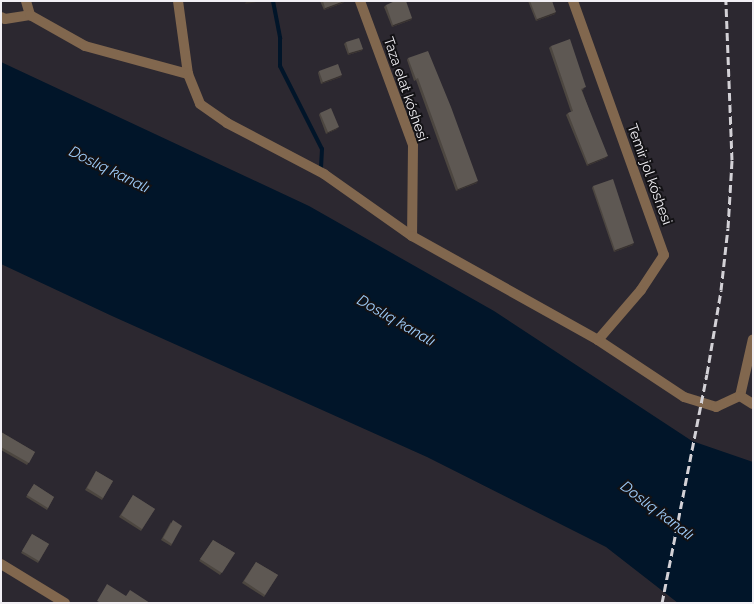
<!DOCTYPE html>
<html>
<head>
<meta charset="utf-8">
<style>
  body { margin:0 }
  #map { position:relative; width:754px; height:604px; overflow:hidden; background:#2c2830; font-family:Raleway,sans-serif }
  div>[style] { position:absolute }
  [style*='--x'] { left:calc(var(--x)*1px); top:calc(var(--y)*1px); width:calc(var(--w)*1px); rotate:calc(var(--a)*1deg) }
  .water>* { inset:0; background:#011529 }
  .stream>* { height:4px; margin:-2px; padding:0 2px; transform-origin:2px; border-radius:2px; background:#011529 }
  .street>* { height:10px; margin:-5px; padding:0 5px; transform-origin:5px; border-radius:5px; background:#81674e }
  .rail>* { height:3px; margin-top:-1.5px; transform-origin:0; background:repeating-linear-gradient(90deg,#d3d1d6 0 8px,transparent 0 12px) }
  .wall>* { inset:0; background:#4c4640 }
  .shaded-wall>* { inset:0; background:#383231 }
  .building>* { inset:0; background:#5e5853 }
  span { translate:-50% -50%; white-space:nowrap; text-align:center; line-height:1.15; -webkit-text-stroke:4px #131215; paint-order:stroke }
  .street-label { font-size:14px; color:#f2f0f5 }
  .water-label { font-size:15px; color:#9fcdfa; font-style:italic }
  .frame { position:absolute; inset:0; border:2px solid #f2f0f5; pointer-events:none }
</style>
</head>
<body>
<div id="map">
  <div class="water">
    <div style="clip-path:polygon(1px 62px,309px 206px,494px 311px,692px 441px,753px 462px,753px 603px,678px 603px,606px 547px,427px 457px,112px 316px,1px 264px)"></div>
  </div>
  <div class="stream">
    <div style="--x:273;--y:1;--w:38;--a:79"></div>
    <div style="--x:280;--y:38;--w:28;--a:90"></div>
    <div style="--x:280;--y:66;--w:93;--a:63.2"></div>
    <div style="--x:322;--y:149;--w:21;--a:93"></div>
  </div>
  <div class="street">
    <div style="--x:26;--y:1;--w:15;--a:74"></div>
    <div style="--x:178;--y:1;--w:74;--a:82.2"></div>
    <div style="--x:360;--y:1;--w:153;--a:69.8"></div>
    <div style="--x:413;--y:145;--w:91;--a:90.6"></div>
    <div style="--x:573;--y:1;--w:270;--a:70.3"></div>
    <div style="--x:664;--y:255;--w:42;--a:123.3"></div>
    <div style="--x:641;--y:290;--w:66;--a:130.7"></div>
    <div style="--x:1;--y:17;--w:4;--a:27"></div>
    <div style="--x:5;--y:19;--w:25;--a:-9"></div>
    <div style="--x:30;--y:15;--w:63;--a:29.4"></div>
    <div style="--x:85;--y:46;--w:107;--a:15.2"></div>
    <div style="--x:188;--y:74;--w:32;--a:68"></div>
    <div style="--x:200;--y:104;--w:33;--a:35"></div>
    <div style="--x:227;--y:123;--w:110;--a:27.7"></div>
    <div style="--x:324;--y:174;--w:108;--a:35.2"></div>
    <div style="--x:412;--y:236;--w:213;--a:29.2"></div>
    <div style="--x:598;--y:340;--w:103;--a:33.5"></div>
    <div style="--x:684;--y:397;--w:34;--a:17"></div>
    <div style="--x:716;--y:407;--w:26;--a:-25"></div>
    <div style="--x:740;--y:396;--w:58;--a:-77.2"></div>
    <div style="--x:740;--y:396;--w:15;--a:32"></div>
    <div style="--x:1;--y:564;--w:75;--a:31.4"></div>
  </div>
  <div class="rail">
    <div style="--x:662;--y:603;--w:233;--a:-78.9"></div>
    <div style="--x:707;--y:374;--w:85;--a:-80.5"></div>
    <div style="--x:721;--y:290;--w:62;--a:-83.6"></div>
    <div style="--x:728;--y:228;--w:68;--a:-86.6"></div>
    <div style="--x:732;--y:160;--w:159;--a:-92.2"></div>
  </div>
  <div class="wall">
    <div style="clip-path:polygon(320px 1px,344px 1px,343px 3px,324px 10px)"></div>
    <div style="clip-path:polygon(528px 1px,552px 1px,555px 14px,536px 21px)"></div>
    <div style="clip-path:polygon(386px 5px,412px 18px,411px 20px,392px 27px,384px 7px)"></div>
    <div style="clip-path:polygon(346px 42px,363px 49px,361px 51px,348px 55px,344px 44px)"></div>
    <div style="clip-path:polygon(551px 46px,584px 89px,582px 90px,606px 158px,587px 166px,566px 115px,568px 113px,571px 112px,549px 48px)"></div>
    <div style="clip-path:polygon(408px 58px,477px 183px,456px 191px,416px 80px,414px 81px,407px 60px)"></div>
    <div style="clip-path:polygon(319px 71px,341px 77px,321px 84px,318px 73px)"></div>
    <div style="clip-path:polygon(320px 113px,337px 129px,326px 134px,319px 115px)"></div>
    <div style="clip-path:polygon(593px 186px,633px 245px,614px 252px,592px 188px)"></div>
    <div style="clip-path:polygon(1px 432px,35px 452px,27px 465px,1px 450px)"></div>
    <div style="clip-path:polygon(96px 471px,113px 481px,102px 500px,85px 490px)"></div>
    <div style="clip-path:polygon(34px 484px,54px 497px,47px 510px,26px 497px)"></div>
    <div style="clip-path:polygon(133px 495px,155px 509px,141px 531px,119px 517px)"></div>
    <div style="clip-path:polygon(171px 522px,172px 544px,171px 546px,161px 540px)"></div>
    <div style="clip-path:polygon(32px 534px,49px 544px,38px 563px,21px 553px)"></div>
    <div style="clip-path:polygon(213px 540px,235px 553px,220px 575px,199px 561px)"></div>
    <div style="clip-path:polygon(256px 562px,278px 575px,264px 597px,242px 583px)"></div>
  </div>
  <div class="shaded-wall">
    <div style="clip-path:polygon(252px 1px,263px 1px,245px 4px,246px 2px)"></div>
    <div style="clip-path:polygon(344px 1px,343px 3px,324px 10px,325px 8px)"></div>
    <div style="clip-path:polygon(556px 12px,555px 14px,536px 21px,537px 19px)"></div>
    <div style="clip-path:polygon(412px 18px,411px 20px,392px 27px,393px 25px)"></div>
    <div style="clip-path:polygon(363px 49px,361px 51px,348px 55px,349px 53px)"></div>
    <div style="clip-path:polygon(342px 75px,341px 77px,321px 84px,323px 82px)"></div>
    <div style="clip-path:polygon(339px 127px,337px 129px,326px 134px,328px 132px)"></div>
    <div style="clip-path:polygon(608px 156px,606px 158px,587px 166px,588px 164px)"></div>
    <div style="clip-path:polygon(478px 181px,477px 183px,456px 191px,458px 189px)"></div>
    <div style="clip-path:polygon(634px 243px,633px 245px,614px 252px,615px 250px)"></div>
  </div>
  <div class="building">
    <div style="clip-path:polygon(323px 1px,344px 1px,325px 8px)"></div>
    <div style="clip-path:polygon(395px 1px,406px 1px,412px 18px,393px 25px,386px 5px)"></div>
    <div style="clip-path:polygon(530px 1px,552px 1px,556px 12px,537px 19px)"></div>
    <div style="clip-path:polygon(359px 38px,363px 49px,349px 53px,346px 42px)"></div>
    <div style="clip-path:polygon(570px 39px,586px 87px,581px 89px,608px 156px,588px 164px,568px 113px,573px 111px,551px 46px)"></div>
    <div style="clip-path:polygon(428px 51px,451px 107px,478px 181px,458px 189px,418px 78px,416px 79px,408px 58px)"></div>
    <div style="clip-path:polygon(338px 64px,342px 75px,323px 82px,319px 71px)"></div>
    <div style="clip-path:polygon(331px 108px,339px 127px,328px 132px,320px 113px)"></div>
    <div style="clip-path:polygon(613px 179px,634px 243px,615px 250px,593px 186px)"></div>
    <div style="clip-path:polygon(1px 432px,35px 452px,29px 463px,1px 447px)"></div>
    <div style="clip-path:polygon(96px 471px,113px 481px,103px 498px,87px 488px)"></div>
    <div style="clip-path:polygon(34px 484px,54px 497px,48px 508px,27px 495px)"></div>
    <div style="clip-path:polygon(133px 495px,155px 509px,142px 529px,121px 515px)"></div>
    <div style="clip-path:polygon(173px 520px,182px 526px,172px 544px,163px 538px)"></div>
    <div style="clip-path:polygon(32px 534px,49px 544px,39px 561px,22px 551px)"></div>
    <div style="clip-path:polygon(213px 540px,235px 553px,222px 573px,200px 559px)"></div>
    <div style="clip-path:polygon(256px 562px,278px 575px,265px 595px,244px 581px)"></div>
    <div style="clip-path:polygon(107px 584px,126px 596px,130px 590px,150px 603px,101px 603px,97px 601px)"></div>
  </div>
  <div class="street-label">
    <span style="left:406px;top:89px;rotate:71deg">Taza elat kóshesi</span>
    <span style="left:650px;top:174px;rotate:70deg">Temir jol kóshesi</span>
  </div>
  <div class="water-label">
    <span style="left:109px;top:170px;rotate:26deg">Doslıq kanalı</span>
    <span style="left:396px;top:321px;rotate:30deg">Doslıq kanalı</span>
    <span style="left:657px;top:511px;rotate:37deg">Doslıq kanalı</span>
  </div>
  <div class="frame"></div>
</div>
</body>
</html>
